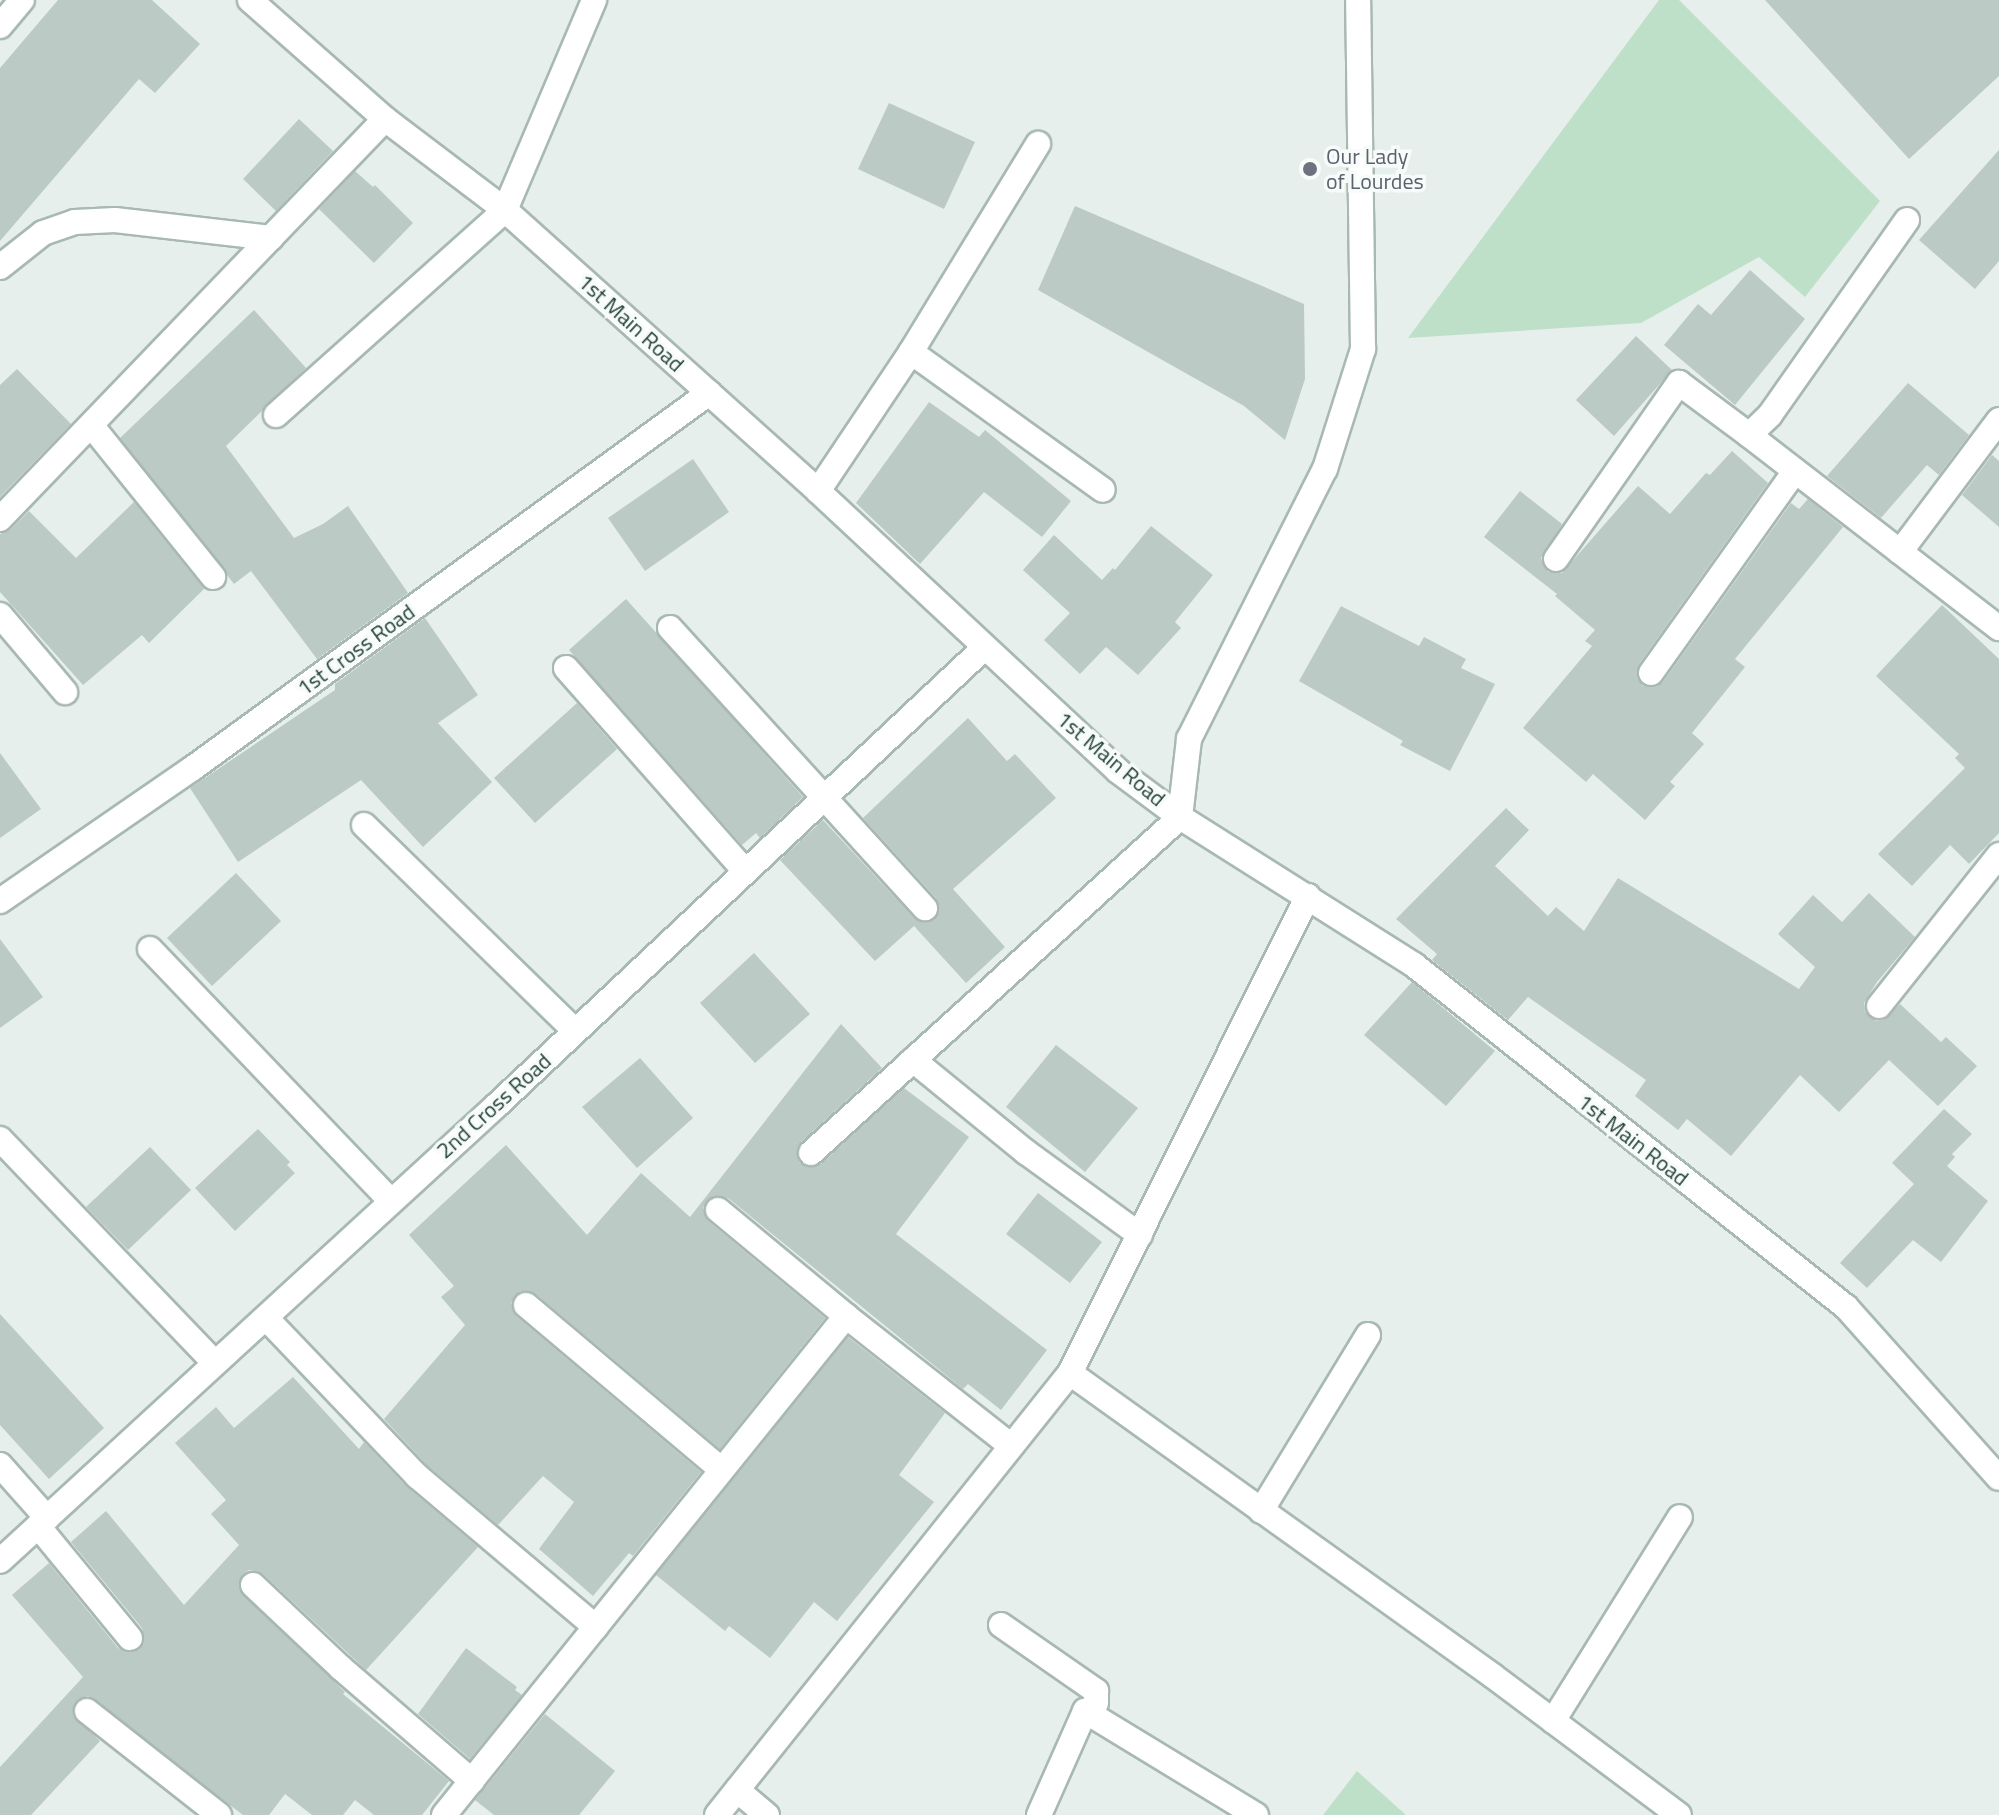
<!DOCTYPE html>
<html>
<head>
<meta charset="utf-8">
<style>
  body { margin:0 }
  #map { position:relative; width:1999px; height:1815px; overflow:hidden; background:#e6efeb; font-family:"Titillium Web",sans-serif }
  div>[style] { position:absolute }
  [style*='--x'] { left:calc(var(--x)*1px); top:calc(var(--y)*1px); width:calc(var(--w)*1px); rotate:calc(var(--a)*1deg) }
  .green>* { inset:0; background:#bfe0c8 }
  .building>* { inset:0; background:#bbcac4 }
  .roads { filter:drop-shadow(2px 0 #a8b8b2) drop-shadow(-2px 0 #a8b8b2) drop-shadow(0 2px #a8b8b2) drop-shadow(0 -2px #a8b8b2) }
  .minor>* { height:24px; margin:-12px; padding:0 12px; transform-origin:12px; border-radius:12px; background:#fff }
  .dots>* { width:22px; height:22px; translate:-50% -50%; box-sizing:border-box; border:4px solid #f7fbf9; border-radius:50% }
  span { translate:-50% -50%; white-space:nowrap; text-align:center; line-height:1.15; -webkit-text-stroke:7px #f7fbf9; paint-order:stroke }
  .worship-label { font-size:22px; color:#5b616d }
  .left { translate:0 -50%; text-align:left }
  .street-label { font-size:22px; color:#24423a }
</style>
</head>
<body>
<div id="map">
  <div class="green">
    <div style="clip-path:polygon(1659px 0,1679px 0,1880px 201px,1805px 297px,1759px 257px,1641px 323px,1408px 338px)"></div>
    <div style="clip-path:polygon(1357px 1771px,1406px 1815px,1323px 1815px)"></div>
  </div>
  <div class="building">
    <div style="clip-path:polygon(58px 0,152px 0,200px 44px,155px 93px,139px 79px,0 241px,0 68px)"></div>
    <div style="clip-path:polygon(1765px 0,1999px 0,1999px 76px,1909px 159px)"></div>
    <div style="clip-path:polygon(889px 103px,975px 142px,944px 209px,858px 169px)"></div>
    <div style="clip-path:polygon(299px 119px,333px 151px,276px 211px,243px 179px)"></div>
    <div style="clip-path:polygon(1999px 150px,1999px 261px,1975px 289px,1919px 240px)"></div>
    <div style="clip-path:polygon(355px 171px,373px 187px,375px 185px,413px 223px,374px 263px,319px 209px)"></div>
    <div style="clip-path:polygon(1075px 206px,1304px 304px,1305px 379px,1285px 440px,1244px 406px,1038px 290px)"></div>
    <div style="clip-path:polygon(1750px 270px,1805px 319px,1735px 405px,1664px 345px,1698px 304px,1711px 315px)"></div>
    <div style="clip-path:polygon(254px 310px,306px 368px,226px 446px,294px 538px,323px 524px,348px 506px,408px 593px,317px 659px,251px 571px,234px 584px,120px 438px)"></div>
    <div style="clip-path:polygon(1636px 336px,1672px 370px,1614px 436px,1576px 400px)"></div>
    <div style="clip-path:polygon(17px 369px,71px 424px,0 497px,0 385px)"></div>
    <div style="clip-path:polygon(1908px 383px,1969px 435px,1939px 475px,1927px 465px,1881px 518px,1827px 476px)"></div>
    <div style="clip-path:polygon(929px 402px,979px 437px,985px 430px,1071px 501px,1042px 537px,984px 492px,920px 564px,856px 503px)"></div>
    <div style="clip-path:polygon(1732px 451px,1768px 483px,1639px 664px,1637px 678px,1643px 686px,1656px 687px,1663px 682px,1791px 503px,1799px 509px,1808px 499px,1843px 527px,1735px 659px,1745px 667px,1692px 733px,1704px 744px,1670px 782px,1675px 786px,1645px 820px,1593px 774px,1586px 782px,1523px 728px,1592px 646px,1585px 641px,1595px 630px,1555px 596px,1557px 594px,1484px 537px,1520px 491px,1562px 524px,1541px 558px,1548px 572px,1562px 573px,1638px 486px,1670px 514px,1706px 473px,1710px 475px)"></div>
    <div style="clip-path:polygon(1992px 455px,1999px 461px,1999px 527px,1962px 495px)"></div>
    <div style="clip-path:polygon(693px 459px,729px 512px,645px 571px,608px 518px)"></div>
    <div style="clip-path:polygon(134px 502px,204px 589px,149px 643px,142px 635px,83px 685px,0 592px,0 534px,10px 530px,29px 511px,76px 558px)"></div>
    <div style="clip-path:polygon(1151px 526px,1213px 575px,1175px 622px,1181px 628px,1138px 675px,1106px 647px,1080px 674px,1044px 640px,1070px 613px,1023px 570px,1054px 535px,1102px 580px,1113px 568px,1115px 570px)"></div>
    <div style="clip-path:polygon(626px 599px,803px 797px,760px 838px,756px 833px,742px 845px,569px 650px)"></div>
    <div style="clip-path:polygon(1942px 605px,1999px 659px,1999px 833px,1969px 864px,1950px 845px,1912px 886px,1878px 854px,1965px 768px,1955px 758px,1959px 754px,1876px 676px)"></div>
    <div style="clip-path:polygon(1341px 606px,1419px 646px,1424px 637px,1466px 659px,1461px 668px,1495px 684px,1450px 771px,1400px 745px,1403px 741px,1299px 681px)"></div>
    <div style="clip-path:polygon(425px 618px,478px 695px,438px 723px,492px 782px,423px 847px,361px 780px,238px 862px,190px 788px,335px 690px,335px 684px)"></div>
    <div style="clip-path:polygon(577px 703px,617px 749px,535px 823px,494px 778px)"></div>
    <div style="clip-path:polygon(968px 718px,1007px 761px,1015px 754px,1056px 798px,953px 889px,1005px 947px,966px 983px,914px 926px,875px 961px,780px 860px,823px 820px,914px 918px,921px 922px,934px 920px,939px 912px,936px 898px,863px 818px)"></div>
    <div style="clip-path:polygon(0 753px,41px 809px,0 838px)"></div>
    <div style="clip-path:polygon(1506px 808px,1529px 830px,1495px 866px,1548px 916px,1556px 907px,1584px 931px,1618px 878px,1799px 989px,1815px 967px,1778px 934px,1813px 895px,1842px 922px,1869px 893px,1915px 937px,1877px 982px,1864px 1003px,1865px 1012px,1876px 1021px,1884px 1020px,1900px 1004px,1941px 1042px,1946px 1037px,1977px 1066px,1938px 1106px,1889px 1060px,1839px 1112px,1800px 1075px,1731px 1156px,1687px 1119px,1678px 1130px,1635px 1096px,1646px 1080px,1528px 997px,1508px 1020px,1432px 960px,1437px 954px,1396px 919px)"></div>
    <div style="clip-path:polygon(236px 873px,281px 921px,212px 986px,167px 938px)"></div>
    <div style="clip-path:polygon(0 939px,43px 997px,0 1028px)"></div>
    <div style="clip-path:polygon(754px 953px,810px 1014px,755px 1063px,700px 1003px)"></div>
    <div style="clip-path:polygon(1412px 982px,1495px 1051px,1446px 1106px,1364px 1035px)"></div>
    <div style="clip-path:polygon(841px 1024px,882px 1068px,801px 1142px,797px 1149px,799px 1162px,807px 1167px,821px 1164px,904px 1088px,969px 1137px,896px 1234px,1047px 1350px,1001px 1410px,968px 1384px,963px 1389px,728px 1198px,714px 1196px,703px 1207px,708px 1221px,825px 1318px,720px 1449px,536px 1294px,520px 1291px,511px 1303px,516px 1316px,701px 1472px,633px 1556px,629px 1553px,593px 1596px,539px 1549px,574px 1502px,543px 1476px,498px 1525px,427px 1465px,384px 1419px,465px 1325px,441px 1297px,454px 1286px,409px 1235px,506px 1145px,587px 1235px,641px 1173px,690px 1217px)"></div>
    <div style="clip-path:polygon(1056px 1045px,1138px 1108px,1085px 1172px,1006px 1107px)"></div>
    <div style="clip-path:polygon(640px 1058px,693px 1118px,637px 1168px,582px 1107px)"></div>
    <div style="clip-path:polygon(1944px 1109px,1972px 1134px,1952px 1154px,1955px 1157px,1947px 1166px,1988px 1201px,1941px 1262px,1913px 1240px,1867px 1288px,1840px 1263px,1914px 1184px,1892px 1163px)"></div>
    <div style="clip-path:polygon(258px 1129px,290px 1162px,287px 1165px,295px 1173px,235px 1231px,195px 1188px)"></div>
    <div style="clip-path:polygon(150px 1147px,191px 1190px,128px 1250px,86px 1207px)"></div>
    <div style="clip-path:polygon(1038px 1193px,1102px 1242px,1070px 1283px,1006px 1234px)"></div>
    <div style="clip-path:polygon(0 1314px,104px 1428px,49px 1479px,0 1425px)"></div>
    <div style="clip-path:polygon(848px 1337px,945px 1413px,899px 1475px,934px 1502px,837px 1621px,814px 1602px,770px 1658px,729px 1626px,725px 1631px,656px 1575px)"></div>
    <div style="clip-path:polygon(293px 1377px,359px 1449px,364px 1442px,407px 1487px,478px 1547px,366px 1670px,263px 1574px,249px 1570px,243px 1574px,239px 1590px,345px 1692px,343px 1694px,449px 1781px,422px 1815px,374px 1815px,355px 1800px,343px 1815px,312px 1815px,285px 1794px,269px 1815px,243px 1815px,88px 1696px,76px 1701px,73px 1716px,100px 1741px,31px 1815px,0 1815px,0 1767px,83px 1677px,12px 1595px,49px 1563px,118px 1648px,125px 1652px,139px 1650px,144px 1643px,142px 1628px,71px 1542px,106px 1511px,184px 1605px,239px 1545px,211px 1514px,226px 1500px,175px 1443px,216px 1407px,234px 1428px)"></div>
    <div style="clip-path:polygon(466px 1648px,517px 1687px,515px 1690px,522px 1695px,470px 1759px,418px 1714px)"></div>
    <div style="clip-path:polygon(545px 1714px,615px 1771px,579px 1815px,494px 1815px,475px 1800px)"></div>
  </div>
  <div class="roads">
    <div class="minor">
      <div style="--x:250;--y:0;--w:180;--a:41.4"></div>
      <div style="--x:385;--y:119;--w:151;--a:37.2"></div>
      <div style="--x:505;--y:210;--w:421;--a:41.9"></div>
      <div style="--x:818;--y:491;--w:410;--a:43"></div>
      <div style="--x:1118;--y:771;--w:77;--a:36.6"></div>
      <div style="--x:1180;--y:817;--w:277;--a:32.3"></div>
      <div style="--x:1414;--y:965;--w:551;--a:38.37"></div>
      <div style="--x:1846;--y:1307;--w:229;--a:48.2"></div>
      <div style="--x:0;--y:26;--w:34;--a:-50"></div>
      <div style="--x:1907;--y:220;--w:238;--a:125.1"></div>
      <div style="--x:1770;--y:415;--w:29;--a:136"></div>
      <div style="--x:1749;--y:435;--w:316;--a:37.7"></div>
      <div style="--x:0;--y:267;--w:55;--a:-38.3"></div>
      <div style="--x:43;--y:233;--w:34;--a:-19"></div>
      <div style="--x:75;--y:222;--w:40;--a:-2.9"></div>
      <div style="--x:115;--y:220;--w:157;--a:6.6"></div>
      <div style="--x:911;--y:352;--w:236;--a:35.7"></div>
      <div style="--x:276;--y:415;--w:307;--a:-41.8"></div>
      <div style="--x:505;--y:210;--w:228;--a:-67"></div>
      <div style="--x:91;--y:425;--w:195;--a:51.2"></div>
      <div style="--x:818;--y:491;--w:167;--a:-56.2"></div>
      <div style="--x:911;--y:352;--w:244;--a:-58.6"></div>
      <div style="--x:0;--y:519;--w:555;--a:-46.09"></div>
      <div style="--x:1900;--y:552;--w:165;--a:-53.1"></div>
      <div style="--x:1556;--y:559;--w:215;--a:-55.1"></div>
      <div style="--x:1679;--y:383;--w:87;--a:36.6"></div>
      <div style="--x:0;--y:615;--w:101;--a:49.8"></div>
      <div style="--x:670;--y:628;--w:379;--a:47.7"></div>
      <div style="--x:566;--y:668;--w:271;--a:48.6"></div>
      <div style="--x:1651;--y:673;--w:248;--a:-54.5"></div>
      <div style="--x:364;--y:825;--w:295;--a:44.3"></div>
      <div style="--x:0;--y:901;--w:234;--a:-34.6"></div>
      <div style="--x:193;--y:768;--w:638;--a:-36.01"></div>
      <div style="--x:150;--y:949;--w:347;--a:46.3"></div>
      <div style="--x:1879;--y:1006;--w:193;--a:-51.5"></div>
      <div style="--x:913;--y:1060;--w:146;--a:39.2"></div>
      <div style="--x:1026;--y:1152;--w:141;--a:36.1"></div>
      <div style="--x:0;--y:1139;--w:310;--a:46.2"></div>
      <div style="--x:811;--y:1153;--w:499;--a:-42.3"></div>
      <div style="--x:1180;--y:817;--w:79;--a:-83.4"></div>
      <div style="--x:1189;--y:739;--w:302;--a:-63.3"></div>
      <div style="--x:1325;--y:469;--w:126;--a:-72.4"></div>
      <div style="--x:1363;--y:349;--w:349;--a:-90.8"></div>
      <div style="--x:718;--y:1210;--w:166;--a:39.6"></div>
      <div style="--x:846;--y:1316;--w:210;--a:38.2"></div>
      <div style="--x:526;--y:1305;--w:255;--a:40.1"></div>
      <div style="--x:266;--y:1318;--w:219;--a:46.3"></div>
      <div style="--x:417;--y:1476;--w:234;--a:40.2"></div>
      <div style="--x:1070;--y:1373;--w:520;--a:35.61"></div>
      <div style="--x:1493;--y:1676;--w:232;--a:36.8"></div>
      <div style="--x:0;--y:1465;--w:71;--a:48.4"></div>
      <div style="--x:1261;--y:1511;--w:206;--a:-58.7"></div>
      <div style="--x:38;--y:1526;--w:145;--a:50.6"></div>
      <div style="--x:0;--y:1561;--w:674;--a:-42.54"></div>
      <div style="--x:497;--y:1105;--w:669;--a:-43.18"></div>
      <div style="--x:253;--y:1585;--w:121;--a:43.3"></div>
      <div style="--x:341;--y:1668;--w:173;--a:40.8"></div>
      <div style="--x:1001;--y:1625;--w:116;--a:34.8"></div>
      <div style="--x:1096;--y:1691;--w:12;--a:90"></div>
      <div style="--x:87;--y:1711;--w:168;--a:38.2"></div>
      <div style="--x:1553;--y:1721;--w:240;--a:-58.1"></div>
      <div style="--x:737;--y:1790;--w:39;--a:40"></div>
      <div style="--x:444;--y:1815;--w:641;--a:-51.14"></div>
      <div style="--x:717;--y:1815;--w:566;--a:-51.39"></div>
      <div style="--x:1070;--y:1373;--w:533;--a:-63.48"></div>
      <div style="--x:1039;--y:1815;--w:114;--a:-66.1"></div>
      <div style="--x:1085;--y:1711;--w:200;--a:31.3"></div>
    </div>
  </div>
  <div class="dots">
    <div style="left:1310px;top:169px;background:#6b7280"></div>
  </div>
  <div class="worship-label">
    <span class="left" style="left:1326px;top:169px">Our Lady<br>of Lourdes</span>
  </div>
  <div class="street-label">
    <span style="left:631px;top:323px;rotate:42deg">1st Main Road</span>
    <span style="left:356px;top:650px;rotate:-36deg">1st Cross Road</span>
    <span style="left:1111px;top:759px;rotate:40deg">1st Main Road</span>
    <span style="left:494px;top:1106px;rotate:-42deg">2nd Cross Road</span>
    <span style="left:1633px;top:1140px;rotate:38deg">1st Main Road</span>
  </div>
</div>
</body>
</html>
